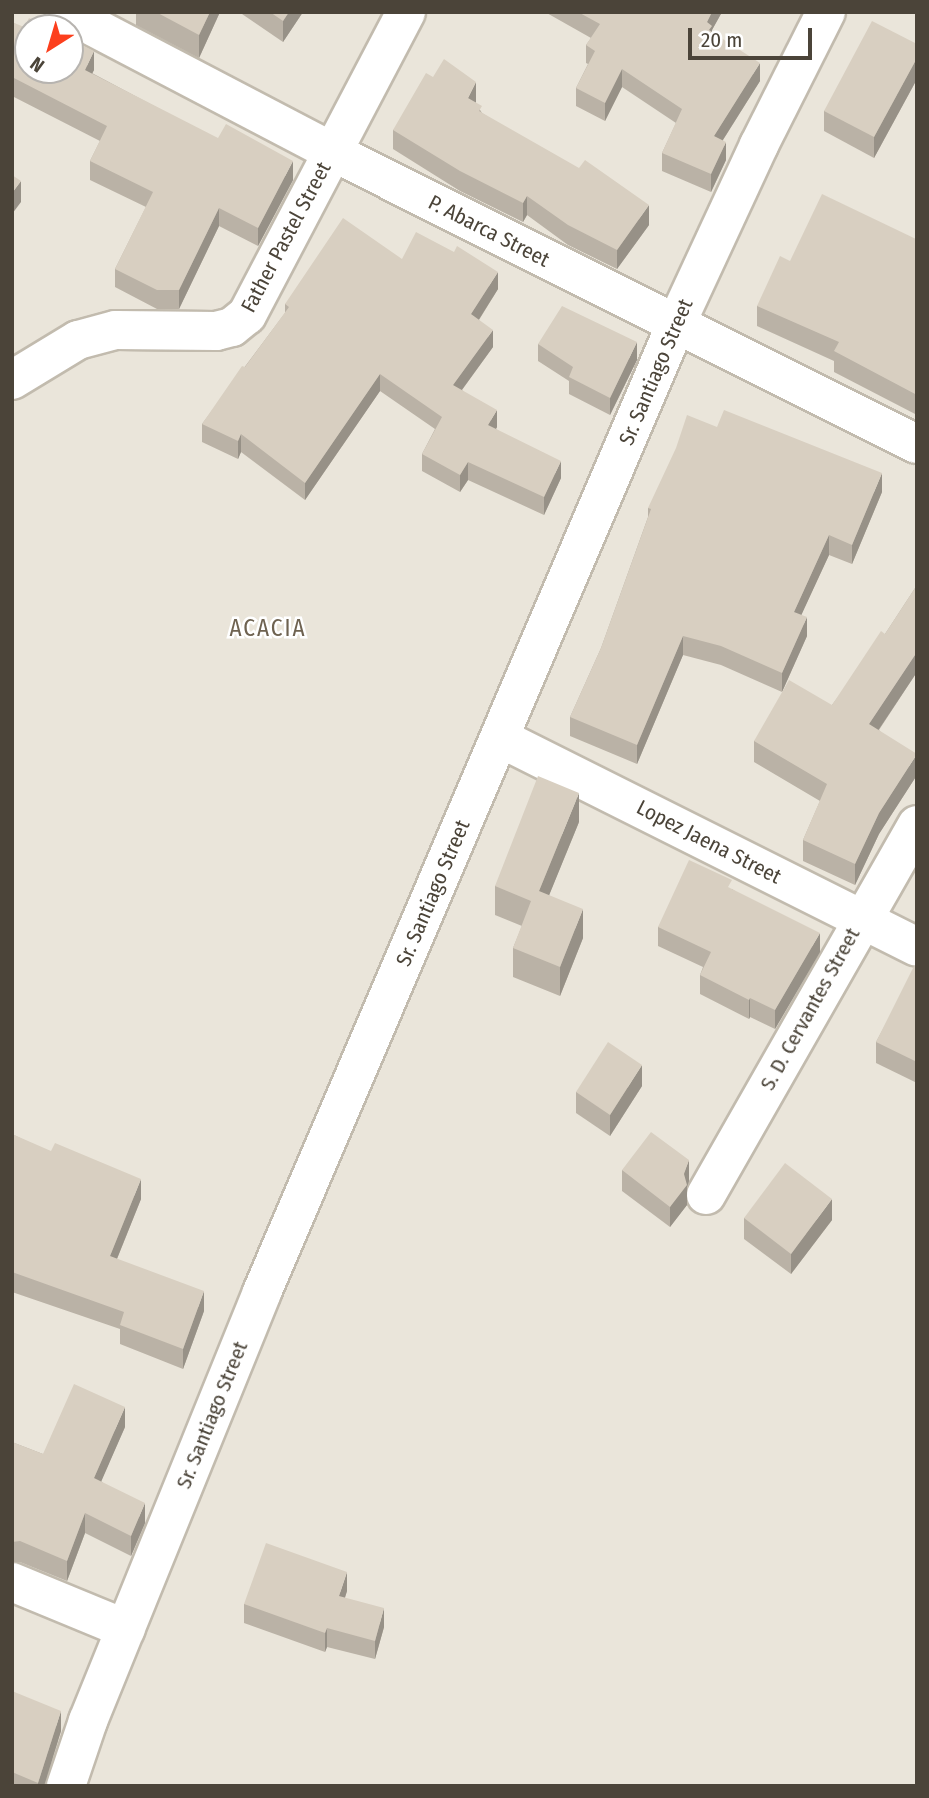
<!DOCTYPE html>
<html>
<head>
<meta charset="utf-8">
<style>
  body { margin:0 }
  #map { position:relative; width:929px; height:1798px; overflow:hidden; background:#f6f3ec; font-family:"Fira Sans Condensed",sans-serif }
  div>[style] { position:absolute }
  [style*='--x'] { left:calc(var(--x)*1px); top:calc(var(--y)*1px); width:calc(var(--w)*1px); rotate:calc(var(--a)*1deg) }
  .residential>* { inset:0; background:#eae5da }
  .roads { filter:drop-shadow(2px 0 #c2bbae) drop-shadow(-2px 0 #c2bbae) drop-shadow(0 2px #c2bbae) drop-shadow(0 -2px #c2bbae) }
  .minor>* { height:38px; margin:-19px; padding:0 19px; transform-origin:19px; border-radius:19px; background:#fff }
  .wall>* { inset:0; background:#bab2a6 }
  .shaded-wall>* { inset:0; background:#979187 }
  .building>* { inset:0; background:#d8cfc1 }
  span { translate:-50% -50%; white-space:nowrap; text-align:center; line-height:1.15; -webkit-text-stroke:5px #fff; paint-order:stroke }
  .street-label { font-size:21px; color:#4b4439 }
  .neighbourhood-label { font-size:23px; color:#6e6250; letter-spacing:2px }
  .frame { position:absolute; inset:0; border:14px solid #4b4439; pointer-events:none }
  .north { position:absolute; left:14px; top:14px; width:70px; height:70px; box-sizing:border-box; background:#fff; border:2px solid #b7b4b0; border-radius:50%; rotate:217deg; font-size:19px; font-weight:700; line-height:28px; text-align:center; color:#4b4439 }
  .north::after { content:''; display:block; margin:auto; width:24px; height:32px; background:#fc3f1d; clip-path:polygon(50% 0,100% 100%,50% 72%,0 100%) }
  .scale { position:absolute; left:688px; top:28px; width:124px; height:32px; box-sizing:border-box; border:4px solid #4b4439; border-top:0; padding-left:9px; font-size:21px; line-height:24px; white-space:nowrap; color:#4b4439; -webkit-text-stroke:5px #fff; paint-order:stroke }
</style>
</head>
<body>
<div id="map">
  <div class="residential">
    <div style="clip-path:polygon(evenodd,12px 12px,917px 12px,917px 1786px,12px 1786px,12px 12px,28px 28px,70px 28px,70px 70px,28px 70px,28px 28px)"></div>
  </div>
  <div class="roads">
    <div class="minor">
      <div style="--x:65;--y:12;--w:300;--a:27.6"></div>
      <div style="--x:331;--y:151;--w:655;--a:26.57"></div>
      <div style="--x:12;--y:380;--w:77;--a:-31.2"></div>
      <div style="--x:78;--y:340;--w:39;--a:-15"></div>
      <div style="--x:116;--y:330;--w:100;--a:0.6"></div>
      <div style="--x:216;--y:331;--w:16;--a:-14"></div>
      <div style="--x:232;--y:327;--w:19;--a:-39"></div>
      <div style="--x:247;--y:315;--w:342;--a:-62.3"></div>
      <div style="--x:500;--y:738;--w:466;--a:26.6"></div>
      <div style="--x:706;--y:1195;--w:426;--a:-60.3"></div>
      <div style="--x:12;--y:1582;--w:123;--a:22.4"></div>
      <div style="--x:66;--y:1786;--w:69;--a:-71.3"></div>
      <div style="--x:88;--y:1721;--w:463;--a:-67.9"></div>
      <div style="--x:262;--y:1292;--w:1053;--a:-66.84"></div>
      <div style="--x:676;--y:324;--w:197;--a:-65.1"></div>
      <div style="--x:759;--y:145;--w:149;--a:-63.3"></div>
    </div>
  </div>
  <div class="wall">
    <div style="clip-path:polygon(136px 12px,220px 12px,199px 58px,136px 25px)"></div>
    <div style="clip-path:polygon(242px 12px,303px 12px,283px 42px,242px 14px)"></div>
    <div style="clip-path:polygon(545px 12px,722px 12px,712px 30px,712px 32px,760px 81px,723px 140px,726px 160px,711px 192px,662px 171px,662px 153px,676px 123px,622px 87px,605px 121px,576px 106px,576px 88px,588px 64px,586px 63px,586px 45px,591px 38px)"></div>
    <div style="clip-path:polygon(12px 22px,94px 70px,92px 73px,293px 180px,258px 246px,219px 226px,179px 309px,157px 309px,115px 287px,115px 269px,146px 207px,90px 180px,90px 161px,100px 141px,12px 96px)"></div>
    <div style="clip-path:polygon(917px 44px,917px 79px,874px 158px,824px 131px,824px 111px)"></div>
    <div style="clip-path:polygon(476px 103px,482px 113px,649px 225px,617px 269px,568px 245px,527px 215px,523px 222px,460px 191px,393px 149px,393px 130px)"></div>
    <div style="clip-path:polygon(916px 239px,917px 239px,917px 415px,834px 372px,834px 361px,757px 326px,757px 306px)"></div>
    <div style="clip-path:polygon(402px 259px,498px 289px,479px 320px,493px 347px,462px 390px,497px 427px,496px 429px,561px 478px,544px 515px,468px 480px,460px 492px,422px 471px,422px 454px,435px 429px,380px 391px,305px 500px,241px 452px,238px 459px,202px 442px,202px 424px,285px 313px,285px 304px)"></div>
    <div style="clip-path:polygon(538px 344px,637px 360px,610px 415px,569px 394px,569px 381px,538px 361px)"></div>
    <div style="clip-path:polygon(882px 492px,852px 564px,829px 555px,801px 615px,807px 636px,782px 692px,721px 665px,683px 655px,637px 764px,570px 736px,570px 717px,601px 648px,648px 517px,648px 508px)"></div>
    <div style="clip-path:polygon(917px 585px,917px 672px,879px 730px,917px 775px,879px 834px,855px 885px,803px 861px,803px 840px,820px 801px,754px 762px,754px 741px,832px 705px,885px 634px)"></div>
    <div style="clip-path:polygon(579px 822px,549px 895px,583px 938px,560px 996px,513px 977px,513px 948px,522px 926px,495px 915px,495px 886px)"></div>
    <div style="clip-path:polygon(732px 889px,820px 952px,775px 1029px,750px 1017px,749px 1019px,700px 994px,700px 975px,703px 967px,658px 946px,658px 927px)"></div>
    <div style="clip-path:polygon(917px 967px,917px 1083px,876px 1063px,876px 1042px)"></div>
    <div style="clip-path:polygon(642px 1086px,610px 1136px,576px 1113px,576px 1092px)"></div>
    <div style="clip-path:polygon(12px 1134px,141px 1199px,117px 1259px,204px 1311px,183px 1369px,120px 1344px,120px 1329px,12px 1292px)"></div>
    <div style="clip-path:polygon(622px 1170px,689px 1181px,687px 1187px,687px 1205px,670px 1227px,622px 1191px)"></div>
    <div style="clip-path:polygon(744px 1218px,832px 1220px,791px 1274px,744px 1239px)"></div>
    <div style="clip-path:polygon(125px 1427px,101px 1481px,145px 1523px,131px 1556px,85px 1533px,67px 1581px,20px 1562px,12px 1562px,12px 1442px,43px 1454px)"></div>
    <div style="clip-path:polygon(347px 1591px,345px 1598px,384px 1627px,375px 1659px,327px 1647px,325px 1652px,244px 1623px,244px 1604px)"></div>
    <div style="clip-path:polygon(12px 1691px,61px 1731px,44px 1786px,12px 1786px)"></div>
  </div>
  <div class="shaded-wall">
    <div style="clip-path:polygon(210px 12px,220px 12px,199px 58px,199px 35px)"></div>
    <div style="clip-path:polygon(289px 12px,303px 12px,283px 42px,283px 21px)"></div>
    <div style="clip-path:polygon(712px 12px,722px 12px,712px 30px,712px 44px,707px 22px)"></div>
    <div style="clip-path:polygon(94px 51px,94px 70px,85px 88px,85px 70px)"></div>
    <div style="clip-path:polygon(917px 58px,917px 79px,874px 158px,874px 137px)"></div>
    <div style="clip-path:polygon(760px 63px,760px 81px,714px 154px,714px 136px)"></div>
    <div style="clip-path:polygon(622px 69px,622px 87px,605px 121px,605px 103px)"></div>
    <div style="clip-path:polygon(476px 82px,476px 102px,468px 117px,468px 98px)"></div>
    <div style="clip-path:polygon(726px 142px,726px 160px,711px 192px,711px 174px)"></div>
    <div style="clip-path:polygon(293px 161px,293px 180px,258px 246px,258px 228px)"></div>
    <div style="clip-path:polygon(21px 181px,21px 202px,12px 214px,12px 193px)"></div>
    <div style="clip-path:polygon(527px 196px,527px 215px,523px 222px,523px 203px)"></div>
    <div style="clip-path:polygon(649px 205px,649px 225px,617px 269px,617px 250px)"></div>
    <div style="clip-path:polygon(219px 208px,219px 226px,179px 309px,179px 290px)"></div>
    <div style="clip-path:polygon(498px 272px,498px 289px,471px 332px,471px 314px)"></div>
    <div style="clip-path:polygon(493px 330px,493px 347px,453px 402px,453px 385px)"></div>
    <div style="clip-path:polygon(637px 342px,637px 360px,610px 415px,610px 398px)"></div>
    <div style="clip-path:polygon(380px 374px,380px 391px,305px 500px,305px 483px)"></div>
    <div style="clip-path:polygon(497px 410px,497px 427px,488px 443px,488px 425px)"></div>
    <div style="clip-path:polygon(241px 434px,241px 452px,238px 459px,238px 441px)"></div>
    <div style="clip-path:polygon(561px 461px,561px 478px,544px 515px,544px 497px)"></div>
    <div style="clip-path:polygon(468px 462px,468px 480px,460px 492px,460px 475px)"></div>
    <div style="clip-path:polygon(882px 473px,882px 492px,852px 564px,852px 545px)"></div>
    <div style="clip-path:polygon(829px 535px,829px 555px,794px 631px,794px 612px)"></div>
    <div style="clip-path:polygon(807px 617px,807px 636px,782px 692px,782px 673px)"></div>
    <div style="clip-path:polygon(683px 636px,683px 655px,637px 764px,637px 745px)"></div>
    <div style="clip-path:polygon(917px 652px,917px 672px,869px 744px,869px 724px)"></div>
    <div style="clip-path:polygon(917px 754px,917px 775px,879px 834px,855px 885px,855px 864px,879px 813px)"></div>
    <div style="clip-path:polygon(579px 793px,579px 822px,539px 920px,539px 891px)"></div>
    <div style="clip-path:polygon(583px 909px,583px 938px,560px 996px,560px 967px)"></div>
    <div style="clip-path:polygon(820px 933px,820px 952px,775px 1029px,775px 1010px)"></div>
    <div style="clip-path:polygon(750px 998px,750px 1017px,749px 1019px,749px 1000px)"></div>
    <div style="clip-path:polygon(642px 1065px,642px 1086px,610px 1136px,610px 1115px)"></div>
    <div style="clip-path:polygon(689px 1160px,689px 1181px,687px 1187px,687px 1205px,670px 1227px,670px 1207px)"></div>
    <div style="clip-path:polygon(141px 1179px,141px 1199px,110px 1276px,110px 1256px)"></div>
    <div style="clip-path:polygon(832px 1199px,832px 1220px,791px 1274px,791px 1254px)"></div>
    <div style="clip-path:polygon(204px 1291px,204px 1311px,183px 1369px,183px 1349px)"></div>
    <div style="clip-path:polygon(125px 1407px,125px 1427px,94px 1498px,94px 1478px)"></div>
    <div style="clip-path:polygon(145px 1503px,145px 1523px,131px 1556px,131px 1536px)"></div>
    <div style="clip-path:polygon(85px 1513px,85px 1533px,67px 1581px,67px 1561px)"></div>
    <div style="clip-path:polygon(347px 1572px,347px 1591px,339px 1615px,339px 1596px)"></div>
    <div style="clip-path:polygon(384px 1608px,384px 1627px,375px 1659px,375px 1641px)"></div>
    <div style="clip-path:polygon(327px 1628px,327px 1647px,325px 1652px,325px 1633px)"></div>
    <div style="clip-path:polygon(61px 1711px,61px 1731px,44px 1786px,38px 1786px,38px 1783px)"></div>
  </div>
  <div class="building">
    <div style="clip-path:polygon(156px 12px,210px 12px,199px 35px)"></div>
    <div style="clip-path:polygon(270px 12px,289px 12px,283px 21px)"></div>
    <div style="clip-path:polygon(578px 12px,712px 12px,707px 22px,712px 26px,709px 30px,760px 63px,714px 136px,726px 142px,711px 174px,662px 153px,682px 109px,622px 69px,605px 103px,576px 88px,595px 51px,586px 45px,600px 24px)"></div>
    <div style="clip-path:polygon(29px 18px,49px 28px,28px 28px,28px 70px,70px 70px,70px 39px,94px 51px,85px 70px,218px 138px,226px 124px,293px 161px,258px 228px,219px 208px,179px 290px,157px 290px,115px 269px,153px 192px,90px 161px,107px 126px,12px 77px,12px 22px,24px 27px)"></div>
    <div style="clip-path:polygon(872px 21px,917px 44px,917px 58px,874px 137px,824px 111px)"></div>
    <div style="clip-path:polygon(444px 59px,476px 82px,468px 98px,482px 106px,479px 111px,579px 168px,585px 160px,649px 205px,617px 250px,568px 225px,527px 196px,523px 203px,460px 171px,393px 130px,426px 73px,433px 77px)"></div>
    <div style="clip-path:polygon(12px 175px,21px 181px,12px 193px)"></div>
    <div style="clip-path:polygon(822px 194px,916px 239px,917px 239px,917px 395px,834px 351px,839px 342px,757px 306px,780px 256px,790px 261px)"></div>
    <div style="clip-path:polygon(343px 218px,402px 259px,416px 232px,454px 252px,457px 246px,498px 272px,471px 314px,493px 330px,453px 385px,497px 410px,488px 425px,561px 461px,544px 497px,468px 462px,460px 475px,422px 454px,442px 417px,380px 374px,305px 483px,241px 434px,238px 441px,202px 424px,242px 366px,245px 367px,289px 307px,285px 304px)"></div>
    <div style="clip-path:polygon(562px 306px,637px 342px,610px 398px,569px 377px,573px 367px,538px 344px)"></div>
    <div style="clip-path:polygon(724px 410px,882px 473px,852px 545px,829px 535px,794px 612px,807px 617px,782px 673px,721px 646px,683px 636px,637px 745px,570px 717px,601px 648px,651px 509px,648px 508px,676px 448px,687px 415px,717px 427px)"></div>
    <div style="clip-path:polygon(917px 585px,917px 652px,869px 724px,917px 754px,879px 813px,855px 864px,803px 840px,827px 784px,754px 741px,789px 680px,832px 705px,881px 631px,885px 634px)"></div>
    <div style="clip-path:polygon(538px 776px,579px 793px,539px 891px,583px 909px,560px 967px,513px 948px,531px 901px,495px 886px)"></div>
    <div style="clip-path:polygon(689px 860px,732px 880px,728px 887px,820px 933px,775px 1010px,750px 998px,749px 1000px,700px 975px,711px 952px,658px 927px)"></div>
    <div style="clip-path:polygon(914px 966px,917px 967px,917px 1062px,876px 1042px)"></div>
    <div style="clip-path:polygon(608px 1042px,642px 1065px,610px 1115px,576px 1092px)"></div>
    <div style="clip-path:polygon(651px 1132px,689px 1160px,684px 1174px,687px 1185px,670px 1207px,622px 1170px)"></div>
    <div style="clip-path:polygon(12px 1134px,51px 1151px,55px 1143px,141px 1179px,110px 1256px,204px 1291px,183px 1349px,120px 1325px,124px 1312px,12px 1272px)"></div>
    <div style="clip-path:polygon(785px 1163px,832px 1199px,791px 1254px,744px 1218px)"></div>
    <div style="clip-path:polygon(74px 1384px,125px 1407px,94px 1478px,145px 1503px,131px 1536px,85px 1513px,67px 1561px,20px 1541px,12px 1542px,12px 1442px,43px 1454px)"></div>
    <div style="clip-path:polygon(266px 1543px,347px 1572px,339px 1596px,384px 1608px,375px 1641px,327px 1628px,325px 1633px,244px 1604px)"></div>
    <div style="clip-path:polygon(12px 1691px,61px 1711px,38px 1783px,12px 1772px)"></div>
  </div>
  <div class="street-label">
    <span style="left:489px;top:231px;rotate:27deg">P. Abarca Street</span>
    <span style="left:286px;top:237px;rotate:-62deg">Father Pastel Street</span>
    <span style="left:656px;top:372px;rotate:-67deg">Sr. Santiago Street</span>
    <span style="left:709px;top:842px;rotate:27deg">Lopez Jaena Street</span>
    <span style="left:433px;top:893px;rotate:-67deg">Sr. Santiago Street</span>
    <span style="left:810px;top:1009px;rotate:-61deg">S. D. Cervantes Street</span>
    <span style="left:212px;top:1415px;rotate:-68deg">Sr. Santiago Street</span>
  </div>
  <div class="neighbourhood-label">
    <span style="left:268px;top:628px">ACACIA</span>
  </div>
  <div class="frame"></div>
  <div class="north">N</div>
  <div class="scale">20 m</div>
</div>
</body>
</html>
